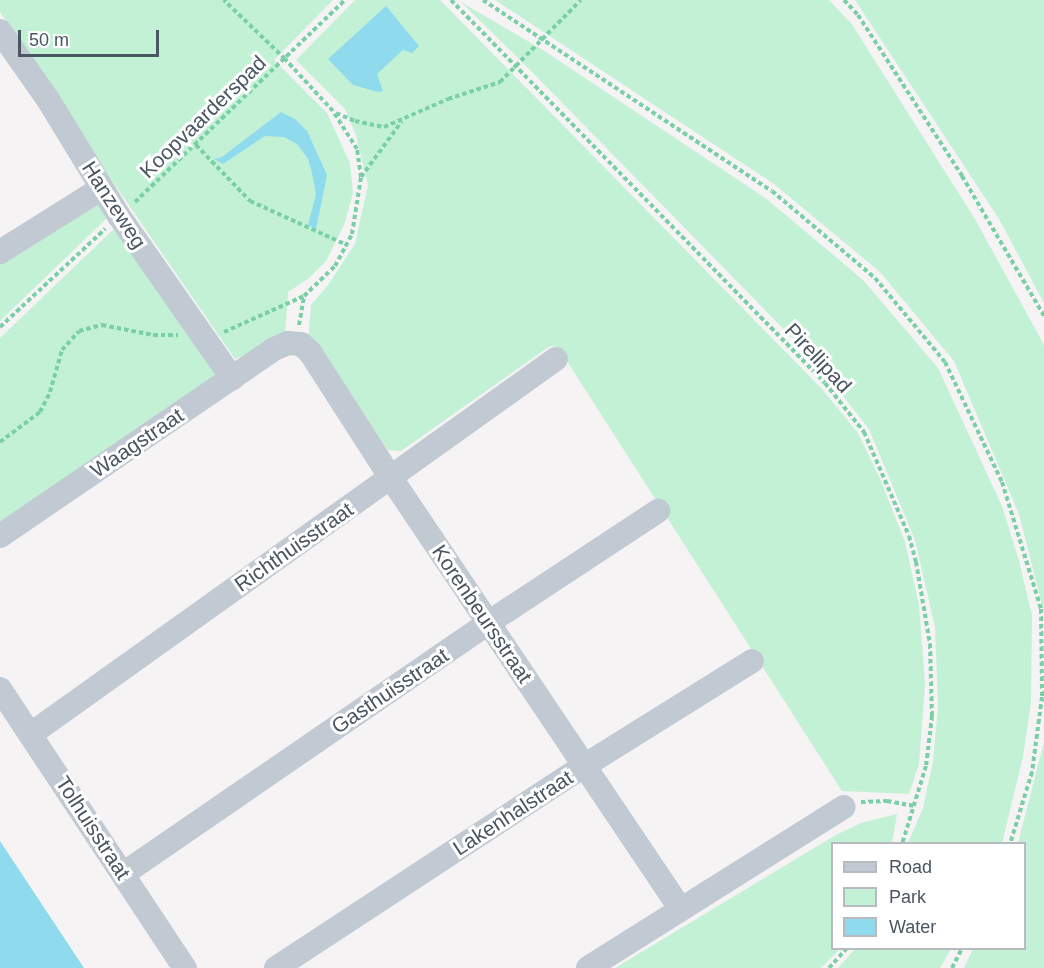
<!DOCTYPE html>
<html>
<head>
<meta charset="utf-8">
<style>
  body { margin:0 }
  #map { position:relative; width:1044px; height:968px; overflow:hidden; background:#f5f3f3; font-family:Arial,sans-serif }
  div>[style] { position:absolute }
  [style*='--x'] { left:calc(var(--x)*1px); top:calc(var(--y)*1px); width:calc(var(--w)*1px); rotate:calc(var(--a)*1deg) }
  .green>* { inset:0; background:#c3f1d5 }
  .water>* { inset:0; background:#90daee }
  .path>* { height:4px; margin-top:-2px; transform-origin:0; background:repeating-linear-gradient(90deg,#7ad0a6 0 4.5px,transparent 0 7.5px) }
  .minor>* { height:24px; margin:-12px; padding:0 12px; transform-origin:12px; border-radius:12px; background:#c1cad2 }
  span { translate:-50% -50%; white-space:nowrap; text-align:center; line-height:1.15; -webkit-text-stroke:6px #fff; paint-order:stroke }
  .street-label { font-size:21px; color:#4a5661 }
  .legend { position:absolute; left:831px; top:842px; width:195px; height:108px; box-sizing:border-box; background:#fff; border:2px solid #b7bbc0; margin:0; padding:8px 10px; list-style:none; font-size:18px; color:#4a5661 }
  .legend li { display:flex; align-items:center; gap:12px; height:30px }
  .legend b { width:30px; border:2px solid #b7bbc0 }
  .scale { position:absolute; left:18px; top:30px; width:141px; height:27px; box-sizing:border-box; border:3px solid #4a5661; border-top:0; padding-left:8px; font-size:18px; line-height:21px; white-space:nowrap; color:#4a5661; -webkit-text-stroke:4px #fff; paint-order:stroke }
</style>
</head>
<body>
<div id="map">
  <div class="green">
    <div style="clip-path:polygon(0 0,333px 0,274px 60px,327px 113px,350px 163px,353px 193px,344px 225px,326px 261px,308px 279px,288px 292px,285px 336px,235px 359px,97px 159px,0 12px)"></div>
    <div style="clip-path:polygon(355px 0,440px 0,822px 389px,858px 433px,881px 481px,905px 542px,919px 605px,925px 684px,919px 764px,909px 794px,842px 791px,558px 347px,550px 346px,401px 451px,388px 450px,308px 341px,311px 305px,328px 285px,355px 244px,368px 185px,356px 135px,345px 109px,296px 60px)"></div>
    <div style="clip-path:polygon(495px 0,829px 0,851px 23px,975px 219px,1044px 345px,1044px 612px,1019px 514px,954px 361px,880px 272px,774px 184px)"></div>
    <div style="clip-path:polygon(855px 0,1044px 0,1044px 303px,999px 219px)"></div>
    <div style="clip-path:polygon(461px 2px,543px 50px,768px 200px,863px 280px,938px 368px,1002px 506px,1019px 561px,1032px 615px,1031px 702px,1023px 757px,1002px 843px,908px 843px,923px 808px,933px 761px,938px 707px,935px 627px,915px 540px,869px 429px,816px 362px,528px 68px)"></div>
    <div style="clip-path:polygon(97px 203px,108px 217px,0 321px,0 263px)"></div>
    <div style="clip-path:polygon(118px 225px,215px 370px,213px 380px,0 525px,0 338px)"></div>
    <div style="clip-path:polygon(1044px 742px,1044px 968px,964px 968px,973px 949px,1024px 948px,1024px 844px,1018px 843px)"></div>
    <div style="clip-path:polygon(897px 814px,892px 843px,832px 844px,832px 948px,840px 949px,821px 968px,615px 968px,836px 835px,861px 823px)"></div>
    <div style="clip-path:polygon(856px 948px,951px 948px,951px 949px,940px 968px,838px 968px)"></div>
  </div>
  <div class="water">
    <div style="clip-path:polygon(386px 6px,419px 46px,412px 53px,403px 50px,377px 74px,383px 91px,378px 92px,353px 85px,328px 59px)"></div>
    <div style="clip-path:polygon(281px 112px,295px 119px,307px 131px,327px 175px,316px 229px,308px 225px,316px 194px,312px 173px,308px 159px,297px 144px,284px 137px,265px 136px,223px 164px,214px 159px,222px 157px)"></div>
    <div style="clip-path:polygon(0 841px,84px 968px,0 968px)"></div>
  </div>
  <div class="path">
    <div style="--x:451;--y:0;--w:535;--a:45.68"></div>
    <div style="--x:825;--y:383;--w:63;--a:51.5"></div>
    <div style="--x:864;--y:432;--w:113;--a:66.6"></div>
    <div style="--x:909;--y:536;--w:27;--a:75"></div>
    <div style="--x:916;--y:562;--w:83;--a:80.3"></div>
    <div style="--x:930;--y:644;--w:72;--a:88.4"></div>
    <div style="--x:932;--y:716;--w:50;--a:96.8"></div>
    <div style="--x:926;--y:766;--w:82;--a:107.1"></div>
    <div style="--x:483;--y:0;--w:346;--a:33.5"></div>
    <div style="--x:772;--y:191;--w:135;--a:40.2"></div>
    <div style="--x:875;--y:278;--w:109;--a:50.2"></div>
    <div style="--x:945;--y:362;--w:133;--a:64.6"></div>
    <div style="--x:1002;--y:482;--w:133;--a:72.9"></div>
    <div style="--x:1041;--y:609;--w:88;--a:89.3"></div>
    <div style="--x:1042;--y:697;--w:76;--a:97.6"></div>
    <div style="--x:1032;--y:772;--w:75;--a:107"></div>
    <div style="--x:844;--y:0;--w:21;--a:47"></div>
    <div style="--x:858;--y:15;--w:192;--a:57.1"></div>
    <div style="--x:962;--y:176;--w:162;--a:59.6"></div>
    <div style="--x:336;--y:113;--w:21;--a:23"></div>
    <div style="--x:355;--y:121;--w:30;--a:12"></div>
    <div style="--x:384;--y:127;--w:70;--a:-23.6"></div>
    <div style="--x:448;--y:99;--w:55;--a:-18.1"></div>
    <div style="--x:500;--y:82;--w:115;--a:-45.4"></div>
    <div style="--x:196;--y:145;--w:78;--a:46"></div>
    <div style="--x:250;--y:201;--w:107;--a:24.4"></div>
    <div style="--x:361;--y:177;--w:69;--a:-53.8"></div>
    <div style="--x:135;--y:202;--w:291;--a:-43.9"></div>
    <div style="--x:299;--y:325;--w:28;--a:-80"></div>
    <div style="--x:0;--y:327;--w:144;--a:-43"></div>
    <div style="--x:224;--y:332;--w:88;--a:-24.2"></div>
    <div style="--x:304;--y:296;--w:43;--a:-44.1"></div>
    <div style="--x:335;--y:266;--w:36;--a:-62"></div>
    <div style="--x:352;--y:234;--w:58;--a:-81"></div>
    <div style="--x:361;--y:177;--w:28;--a:-98"></div>
    <div style="--x:357;--y:149;--w:45;--a:-122.3"></div>
    <div style="--x:333;--y:111;--w:71;--a:-132.7"></div>
    <div style="--x:285;--y:59;--w:85;--a:-136"></div>
    <div style="--x:0;--y:442;--w:50;--a:-36.9"></div>
    <div style="--x:40;--y:412;--w:22;--a:-63"></div>
    <div style="--x:50;--y:392;--w:44;--a:-74.1"></div>
    <div style="--x:62;--y:350;--w:25;--a:-48"></div>
    <div style="--x:79;--y:331;--w:24;--a:-15"></div>
    <div style="--x:102;--y:325;--w:52;--a:11.1"></div>
    <div style="--x:153;--y:335;--w:25;--a:0"></div>
    <div style="--x:861;--y:802;--w:26;--a:-2"></div>
    <div style="--x:887;--y:801;--w:27;--a:10"></div>
    <div style="--x:829;--y:968;--w:27;--a:-48"></div>
    <div style="--x:952;--y:968;--w:22;--a:-63"></div>
  </div>
  <div class="minor">
    <div style="--x:0;--y:31;--w:85;--a:55"></div>
    <div style="--x:49;--y:101;--w:135;--a:58.7"></div>
    <div style="--x:119;--y:216;--w:198;--a:55.1"></div>
    <div style="--x:0;--y:252;--w:120;--a:-32.1"></div>
    <div style="--x:0;--y:536;--w:332;--a:-34.3"></div>
    <div style="--x:274;--y:349;--w:15;--a:-23"></div>
    <div style="--x:288;--y:343;--w:13;--a:4"></div>
    <div style="--x:301;--y:344;--w:12;--a:42"></div>
    <div style="--x:310;--y:352;--w:150;--a:57.3"></div>
    <div style="--x:391;--y:478;--w:518;--a:56.1"></div>
    <div style="--x:0;--y:689;--w:335;--a:56.5"></div>
    <div style="--x:31;--y:734;--w:645;--a:-35.54"></div>
    <div style="--x:123;--y:874;--w:443;--a:-34.5"></div>
    <div style="--x:488;--y:623;--w:204;--a:-33.4"></div>
    <div style="--x:276;--y:968;--w:368;--a:-33.3"></div>
    <div style="--x:584;--y:766;--w:198;--a:-32"></div>
    <div style="--x:588;--y:968;--w:302;--a:-32.2"></div>
  </div>
  <div class="street-label">
    <span style="left:203px;top:117px;rotate:-44deg">Koopvaarderspad</span>
    <span style="left:114px;top:205px;rotate:57deg">Hanzeweg</span>
    <span style="left:818px;top:358px;rotate:47deg">Pirellipad</span>
    <span style="left:137px;top:443px;rotate:-34deg">Waagstraat</span>
    <span style="left:294px;top:547px;rotate:-35deg">Richthuisstraat</span>
    <span style="left:482px;top:614px;rotate:56deg">Korenbeursstraat</span>
    <span style="left:390px;top:691px;rotate:-34deg">Gasthuisstraat</span>
    <span style="left:513px;top:813px;rotate:-33deg">Lakenhalstraat</span>
    <span style="left:93px;top:828px;rotate:57deg">Tolhuisstraat</span>
  </div>
  <ul class="legend">
  <li><b style="height:8px;background:#c1cad2"></b>Road</li>
  <li><b style="height:16px;background:#c3f1d5"></b>Park</li>
  <li><b style="height:16px;background:#90daee"></b>Water</li>
  </ul>
  <div class="scale">50 m</div>
</div>
</body>
</html>
